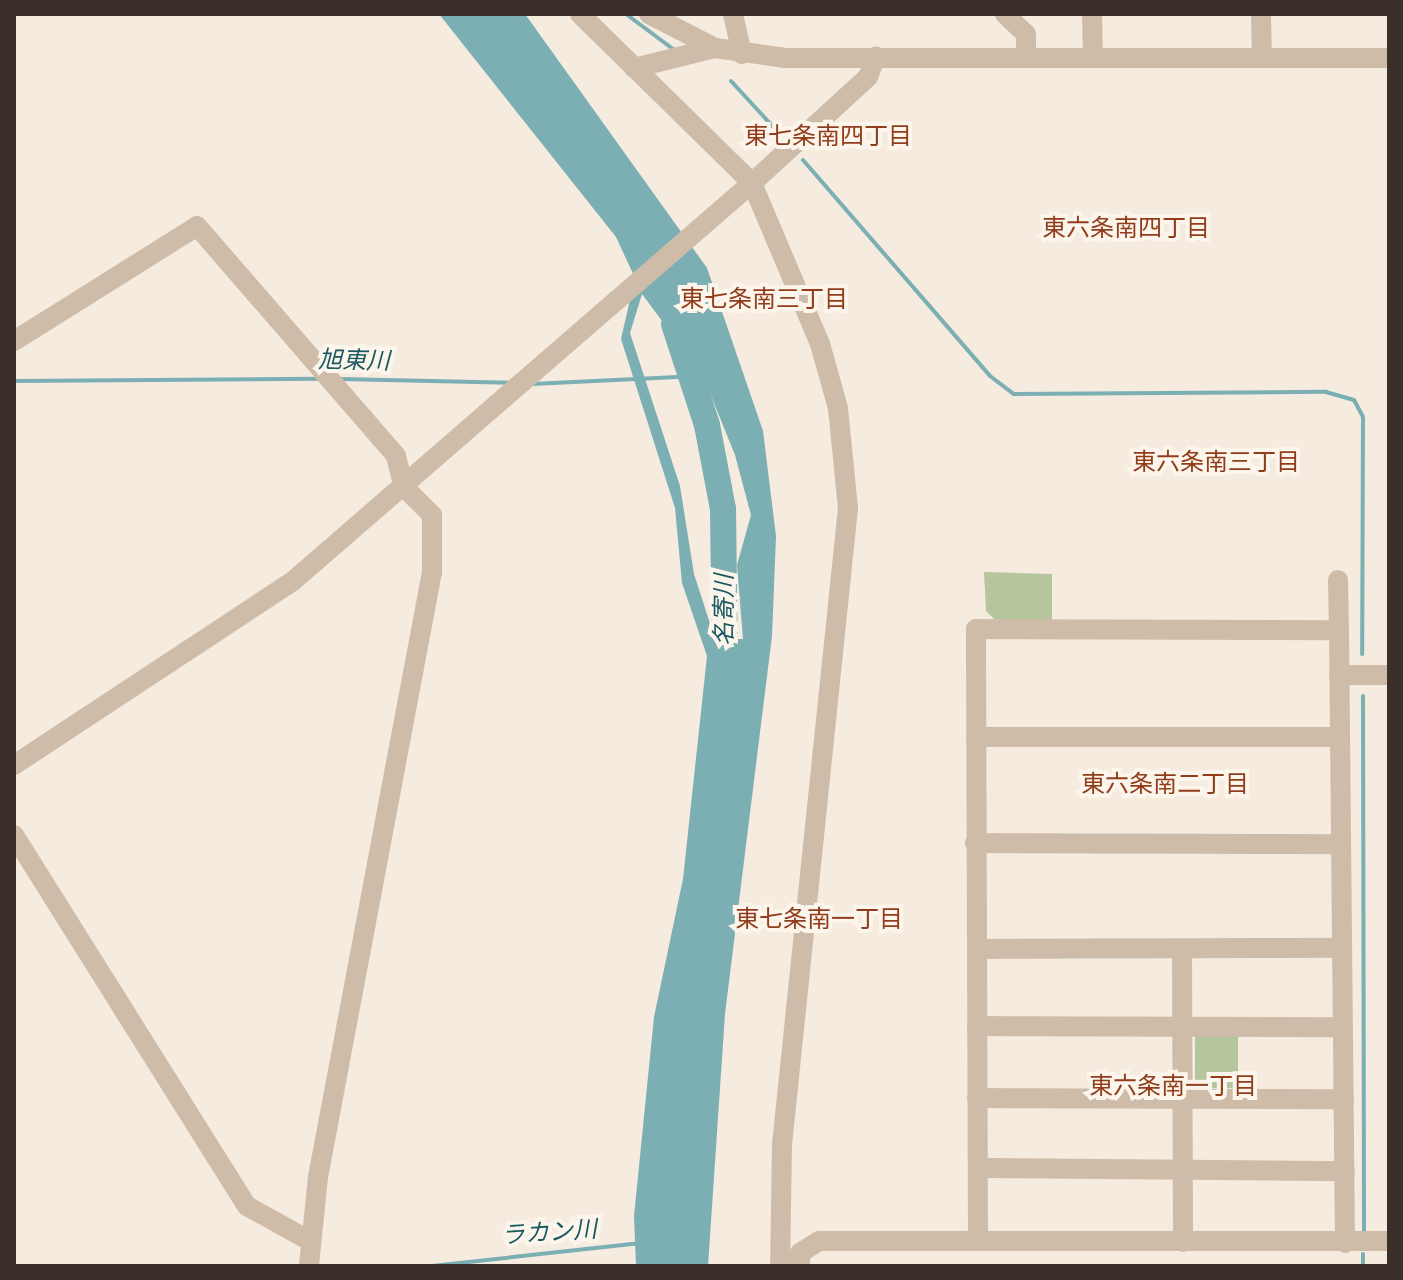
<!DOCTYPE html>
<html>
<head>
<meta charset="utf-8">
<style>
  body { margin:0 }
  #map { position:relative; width:1403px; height:1280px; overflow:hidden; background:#f5ebde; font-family:"Work Sans","Noto Sans JP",sans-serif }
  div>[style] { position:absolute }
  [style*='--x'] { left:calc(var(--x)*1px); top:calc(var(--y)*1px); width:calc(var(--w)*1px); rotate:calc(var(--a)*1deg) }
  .green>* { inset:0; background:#b6c59d }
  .water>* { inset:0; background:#7bafb4 }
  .stream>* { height:4px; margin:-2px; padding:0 2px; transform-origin:2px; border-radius:2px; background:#7bafb4 }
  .river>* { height:26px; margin:-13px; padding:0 13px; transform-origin:13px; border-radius:13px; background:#7bafb4 }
  .minor>* { height:20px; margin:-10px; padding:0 10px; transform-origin:10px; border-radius:10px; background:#cebca9 }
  span { translate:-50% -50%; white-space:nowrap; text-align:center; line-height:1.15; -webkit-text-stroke:8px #fbf5ec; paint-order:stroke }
  .neighbourhood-label { font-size:24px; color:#913c1b }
  .water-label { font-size:24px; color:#1b5960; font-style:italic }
  .frame { position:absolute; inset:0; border:16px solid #3b3029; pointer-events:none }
</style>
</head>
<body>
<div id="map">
  <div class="green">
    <div style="clip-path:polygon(984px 572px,1052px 574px,1052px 620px,995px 620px,986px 611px)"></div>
    <div style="clip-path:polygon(1195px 1035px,1238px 1035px,1238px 1088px,1195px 1088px)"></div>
  </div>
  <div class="water">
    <div style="clip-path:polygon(evenodd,439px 14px,525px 14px,707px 268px,763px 431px,776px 536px,772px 636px,725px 1014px,708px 1266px,636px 1266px,634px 1216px,654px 1017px,683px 879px,707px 656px,682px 583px,675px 508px,621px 339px,635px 278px,616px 237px,439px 14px,642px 294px,703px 376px,735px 455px,751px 515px,737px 565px,743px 639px,715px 639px,694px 574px,680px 486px,630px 333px,642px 294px)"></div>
  </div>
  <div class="stream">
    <div style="--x:626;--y:14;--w:59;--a:36.7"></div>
    <div style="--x:731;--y:81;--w:68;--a:47.4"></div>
    <div style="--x:803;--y:160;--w:286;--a:49.1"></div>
    <div style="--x:990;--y:376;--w:30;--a:37"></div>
    <div style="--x:1014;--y:394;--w:312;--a:-0.4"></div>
    <div style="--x:1326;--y:392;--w:29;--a:16"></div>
    <div style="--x:1354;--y:400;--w:19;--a:62"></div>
    <div style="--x:1363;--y:417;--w:237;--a:90.2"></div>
    <div style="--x:340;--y:379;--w:171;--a:1.3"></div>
    <div style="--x:14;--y:381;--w:305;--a:-0.4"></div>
    <div style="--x:532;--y:384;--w:161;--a:-2.8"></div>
    <div style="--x:1363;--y:696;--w:537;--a:89.89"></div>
    <div style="--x:1363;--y:1254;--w:12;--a:90"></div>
    <div style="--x:432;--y:1266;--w:208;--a:-6.3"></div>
  </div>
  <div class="river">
    <div style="--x:674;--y:324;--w:106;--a:71.9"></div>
    <div style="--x:707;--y:425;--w:86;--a:79.2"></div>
    <div style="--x:723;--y:509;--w:164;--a:89.3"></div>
  </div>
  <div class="minor">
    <div style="--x:580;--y:14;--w:241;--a:44.5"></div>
    <div style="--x:752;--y:183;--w:175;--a:67.1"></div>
    <div style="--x:820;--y:344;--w:66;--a:74.3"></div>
    <div style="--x:838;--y:408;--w:100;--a:84.3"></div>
    <div style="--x:848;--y:508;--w:639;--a:95.92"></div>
    <div style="--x:782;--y:1144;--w:122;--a:90.9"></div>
    <div style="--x:649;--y:14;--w:74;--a:27.3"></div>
    <div style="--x:715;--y:48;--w:71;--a:8.1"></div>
    <div style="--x:785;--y:58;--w:604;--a:0"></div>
    <div style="--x:733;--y:14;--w:41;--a:77.3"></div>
    <div style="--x:1005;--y:14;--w:29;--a:44"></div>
    <div style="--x:1026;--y:34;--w:23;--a:90"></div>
    <div style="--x:1092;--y:14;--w:43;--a:88.7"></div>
    <div style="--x:1261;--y:14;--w:44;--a:88.7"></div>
    <div style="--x:634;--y:68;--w:83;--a:-13.9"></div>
    <div style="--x:14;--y:341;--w:216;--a:-32.1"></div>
    <div style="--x:197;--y:226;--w:304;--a:49.1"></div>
    <div style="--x:396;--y:456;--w:32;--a:76"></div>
    <div style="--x:404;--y:487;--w:40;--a:45"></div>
    <div style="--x:432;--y:515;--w:57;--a:90"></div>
    <div style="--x:432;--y:572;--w:616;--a:100.67"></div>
    <div style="--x:318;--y:1177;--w:89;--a:95.8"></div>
    <div style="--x:1338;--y:580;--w:50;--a:88.9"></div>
    <div style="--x:1339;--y:675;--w:50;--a:0"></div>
    <div style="--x:976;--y:737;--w:364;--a:0"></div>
    <div style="--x:14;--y:765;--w:334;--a:-33.4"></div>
    <div style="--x:293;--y:581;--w:608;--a:-40.93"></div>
    <div style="--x:752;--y:183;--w:157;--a:-42.4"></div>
    <div style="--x:868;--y:77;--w:22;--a:-69"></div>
    <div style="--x:14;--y:835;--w:438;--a:57.9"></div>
    <div style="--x:247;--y:1206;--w:70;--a:29.1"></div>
    <div style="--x:975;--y:843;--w:366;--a:0.2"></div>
    <div style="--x:977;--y:949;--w:364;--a:-0.2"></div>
    <div style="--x:1182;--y:949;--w:293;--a:89.8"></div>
    <div style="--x:977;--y:1026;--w:366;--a:0.2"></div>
    <div style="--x:977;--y:1098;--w:367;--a:0.2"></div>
    <div style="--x:978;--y:1168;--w:367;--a:0.5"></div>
    <div style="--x:978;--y:1241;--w:612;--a:-90.19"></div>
    <div style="--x:976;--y:629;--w:363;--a:0.2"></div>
    <div style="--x:1339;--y:630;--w:613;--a:89.44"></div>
    <div style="--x:800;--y:1266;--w:13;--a:-90"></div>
    <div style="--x:800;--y:1253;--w:22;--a:-32"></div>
    <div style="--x:819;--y:1241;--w:570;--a:0"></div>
  </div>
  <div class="neighbourhood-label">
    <span style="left:828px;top:137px">東七条南四丁目</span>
    <span style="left:1126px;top:229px">東六条南四丁目</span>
    <span style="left:764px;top:300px">東七条南三丁目</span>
    <span style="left:1216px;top:463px">東六条南三丁目</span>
    <span style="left:1165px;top:785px">東六条南二丁目</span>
    <span style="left:819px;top:920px">東七条南一丁目</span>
    <span style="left:1173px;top:1087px">東六条南一丁目</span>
  </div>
  <div class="water-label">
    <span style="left:354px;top:361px;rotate:1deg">旭東川</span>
    <span style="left:725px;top:610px;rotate:-90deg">名寄川</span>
    <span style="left:549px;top:1233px;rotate:-4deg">ラカン川</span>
  </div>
  <div class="frame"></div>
</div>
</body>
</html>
